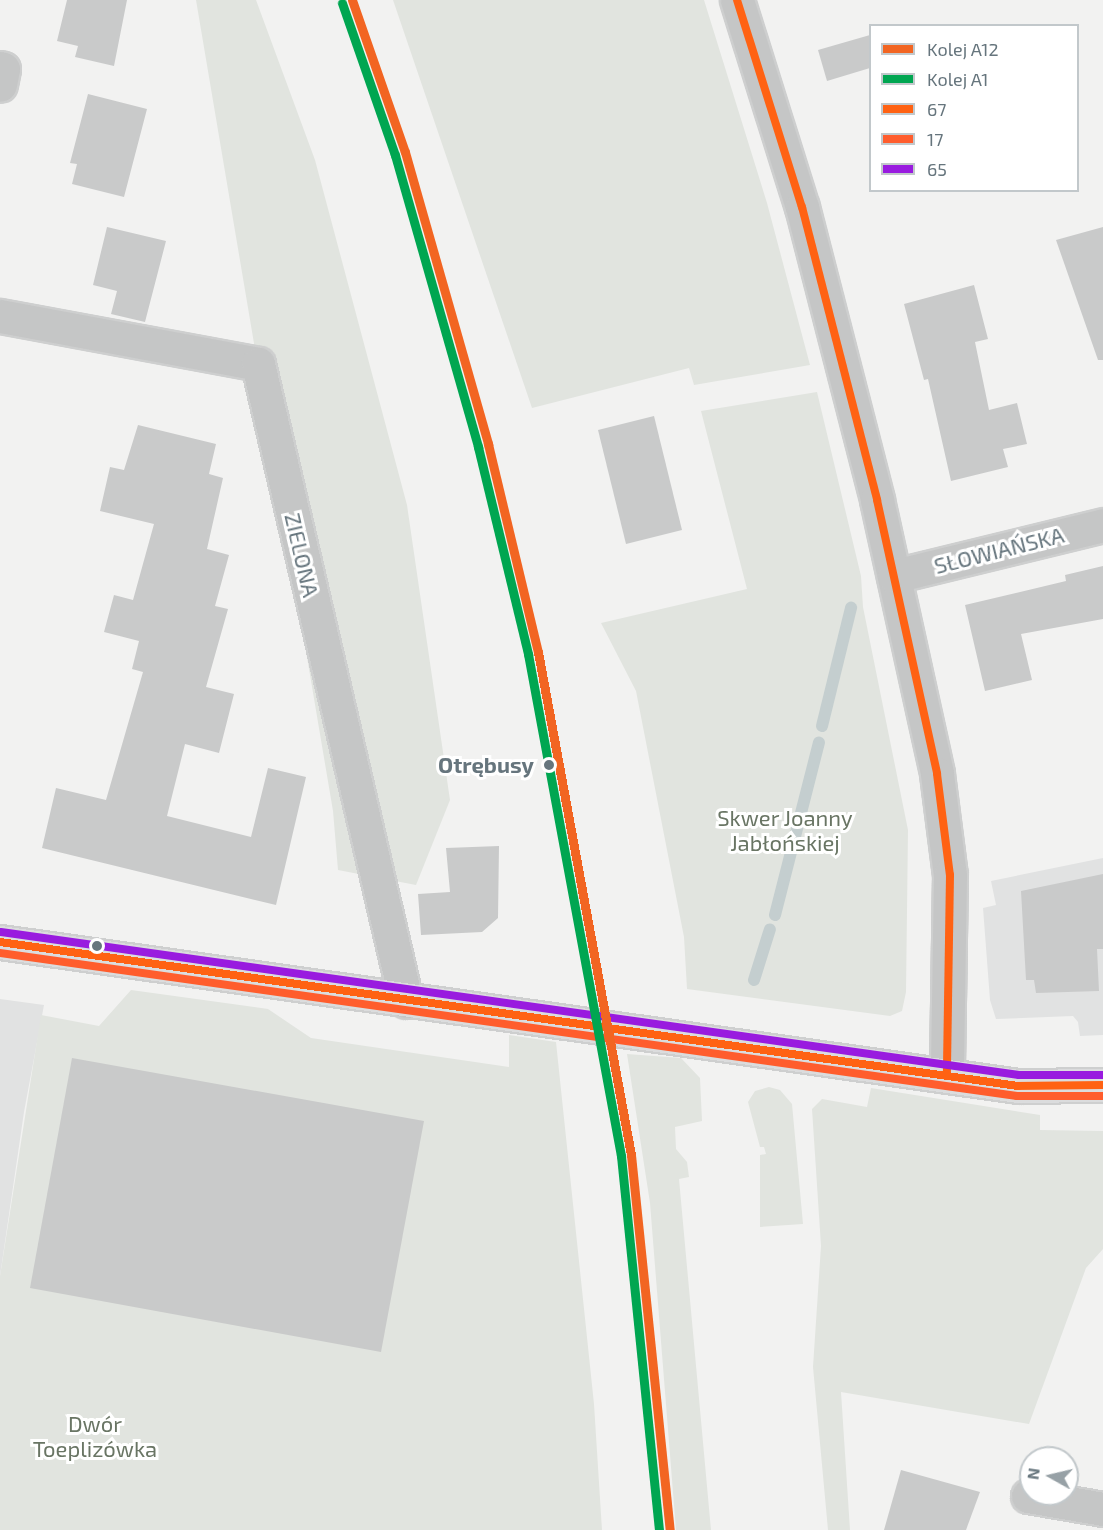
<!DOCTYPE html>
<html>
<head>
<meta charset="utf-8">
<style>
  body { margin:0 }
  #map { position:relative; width:1103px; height:1530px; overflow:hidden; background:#f2f2f1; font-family:"Exo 2",sans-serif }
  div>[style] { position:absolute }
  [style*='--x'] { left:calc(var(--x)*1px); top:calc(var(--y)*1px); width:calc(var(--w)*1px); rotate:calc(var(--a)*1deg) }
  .built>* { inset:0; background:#e1e2e2 }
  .green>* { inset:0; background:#e1e4df }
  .stream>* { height:12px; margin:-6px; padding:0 6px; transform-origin:6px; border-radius:6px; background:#c4cecf }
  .building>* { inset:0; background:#c9caca }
  .roads { filter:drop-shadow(2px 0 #cecfcf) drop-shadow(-2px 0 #cecfcf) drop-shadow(0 2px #cecfcf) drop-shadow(0 -2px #cecfcf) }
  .minor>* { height:33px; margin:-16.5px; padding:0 16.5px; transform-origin:16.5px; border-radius:16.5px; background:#c5c6c6 }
  .secondary>* { height:33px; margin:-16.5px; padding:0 16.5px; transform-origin:16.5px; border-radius:16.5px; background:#dbdcdd }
  .bus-1>* { height:8px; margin:-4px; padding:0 4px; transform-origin:4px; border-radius:4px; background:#ff6213 }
  .bus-2>* { height:8px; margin:-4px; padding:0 4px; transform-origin:4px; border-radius:4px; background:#ff5d2d }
  .bus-3>* { height:8px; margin:-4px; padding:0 4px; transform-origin:4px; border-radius:4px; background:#991bdf }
  .rail-1>* { height:9px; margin:-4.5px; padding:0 4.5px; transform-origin:4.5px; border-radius:4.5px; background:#f26522 }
  .rail-2>* { height:9px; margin:-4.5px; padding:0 4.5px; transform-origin:4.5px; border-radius:4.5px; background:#00a651 }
  .dots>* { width:16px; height:16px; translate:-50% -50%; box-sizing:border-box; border:3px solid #fff; border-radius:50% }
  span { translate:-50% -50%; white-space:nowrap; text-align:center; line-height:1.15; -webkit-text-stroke:6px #fff; paint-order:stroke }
  .street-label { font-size:22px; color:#66757d }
  .stop-label { font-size:22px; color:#66757d; font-weight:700 }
  .right { translate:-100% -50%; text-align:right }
  .park-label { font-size:22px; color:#697564 }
  .legend { position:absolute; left:869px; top:24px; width:210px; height:168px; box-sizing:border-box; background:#fff; border:2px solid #c2c8cb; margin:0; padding:8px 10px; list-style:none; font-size:18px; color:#66757d }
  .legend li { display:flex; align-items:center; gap:12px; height:30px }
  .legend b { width:30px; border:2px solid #c2c8cb }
  .north { position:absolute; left:1019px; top:1446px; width:60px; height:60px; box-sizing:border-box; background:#fff; border:2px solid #c2c8cb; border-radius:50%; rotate:278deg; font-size:16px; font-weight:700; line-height:24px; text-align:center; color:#66757d }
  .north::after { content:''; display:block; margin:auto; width:21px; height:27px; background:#97a1a6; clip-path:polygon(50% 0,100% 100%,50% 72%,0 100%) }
</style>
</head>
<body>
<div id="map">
  <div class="built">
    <div style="clip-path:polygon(1103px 858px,1103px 1035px,1080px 1036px,1078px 1022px,1073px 1016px,996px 1019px,990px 1000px,983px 908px,996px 905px,991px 881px)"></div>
    <div style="clip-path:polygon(0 999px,44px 1005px,24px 1112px,0 1276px)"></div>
  </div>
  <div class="green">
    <div style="clip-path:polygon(196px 0,256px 0,315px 160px,407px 505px,450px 800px,416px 885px,338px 870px,333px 811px)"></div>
    <div style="clip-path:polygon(393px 0,704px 0,767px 203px,810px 365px,694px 385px,689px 368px,532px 408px)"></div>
    <div style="clip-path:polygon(817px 392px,861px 576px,863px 607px,908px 830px,906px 992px,902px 1011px,890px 1016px,687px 989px,684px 937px,636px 691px,601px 623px,747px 589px,701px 411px)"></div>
    <div style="clip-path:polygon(131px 990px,268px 1009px,311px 1038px,509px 1067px,509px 1035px,556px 1042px,594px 1404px,602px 1530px,0 1530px,0 1276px,41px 1015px,99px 1026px)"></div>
    <div style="clip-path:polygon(627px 1054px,681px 1058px,700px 1078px,702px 1121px,675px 1127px,676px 1149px,687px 1162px,689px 1177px,679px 1179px,711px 1530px,676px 1530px,650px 1203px)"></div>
    <div style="clip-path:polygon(769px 1087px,780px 1090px,792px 1104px,803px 1224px,760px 1227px,760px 1155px,766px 1154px,764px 1147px,760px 1147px,748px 1102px,755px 1091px)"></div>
    <div style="clip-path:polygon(871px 1088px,1040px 1115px,1040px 1130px,1103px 1131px,1103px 1249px,1086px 1268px,1029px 1424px,841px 1392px,850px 1530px,828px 1530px,813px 1367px,821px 1246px,812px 1109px,822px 1099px,867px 1107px)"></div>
  </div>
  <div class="stream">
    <div style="--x:822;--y:726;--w:122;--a:-76.2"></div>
    <div style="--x:775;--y:915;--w:178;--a:-75.7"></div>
    <div style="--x:754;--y:980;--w:53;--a:-72.6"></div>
  </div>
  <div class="building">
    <div style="clip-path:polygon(67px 0,127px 0,114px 66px,75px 57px,78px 46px,57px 41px)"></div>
    <div style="clip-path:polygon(870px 35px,870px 68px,827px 81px,818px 50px)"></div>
    <div style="clip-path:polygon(88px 94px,147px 109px,124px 197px,72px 184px,77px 164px,70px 163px)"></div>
    <div style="clip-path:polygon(107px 227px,166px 241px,145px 322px,111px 314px,117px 291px,93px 285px)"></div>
    <div style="clip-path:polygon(1103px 227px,1103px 360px,1098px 360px,1056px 240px)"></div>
    <div style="clip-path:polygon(974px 285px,988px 339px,975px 342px,989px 410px,1017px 403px,1027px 444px,1003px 449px,1008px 467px,951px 481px,928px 379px,924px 380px,904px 304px)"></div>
    <div style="clip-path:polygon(654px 416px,682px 530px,626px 544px,598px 430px)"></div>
    <div style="clip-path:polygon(138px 425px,216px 444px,209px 474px,223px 478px,207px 549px,229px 555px,215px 606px,228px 609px,206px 687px,234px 694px,219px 753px,185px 744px,167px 816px,251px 837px,268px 768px,306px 777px,276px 905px,42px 848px,56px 788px,106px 800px,143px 672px,132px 669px,139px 641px,104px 632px,114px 595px,133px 600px,154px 524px,100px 511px,110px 467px,124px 470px)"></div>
    <div style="clip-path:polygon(1103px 566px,1103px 619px,1021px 634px,1032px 680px,985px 691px,965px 605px,1066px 581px,1065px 575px)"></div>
    <div style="clip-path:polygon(499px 846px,498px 918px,482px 932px,421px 935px,418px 894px,450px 892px,446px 848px)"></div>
    <div style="clip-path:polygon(1103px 874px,1103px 949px,1097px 949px,1099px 991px,1036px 993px,1034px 980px,1026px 980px,1021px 891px)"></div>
    <div style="clip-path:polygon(72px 1058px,424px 1121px,381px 1352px,30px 1288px)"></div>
    <div style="clip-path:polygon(901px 1470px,980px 1492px,966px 1530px,884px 1530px)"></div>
  </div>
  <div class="roads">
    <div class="minor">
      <div style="--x:737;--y:0;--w:217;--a:72.6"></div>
      <div style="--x:802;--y:207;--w:302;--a:75.6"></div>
      <div style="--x:877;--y:500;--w:280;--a:77.6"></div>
      <div style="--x:937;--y:774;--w:102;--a:82.7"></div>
      <div style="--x:950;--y:875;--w:201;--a:90.9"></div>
      <div style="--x:0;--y:68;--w:3;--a:18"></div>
      <div style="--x:3;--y:69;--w:16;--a:101"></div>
      <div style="--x:0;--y:316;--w:262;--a:10.5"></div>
      <div style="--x:258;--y:364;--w:654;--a:76.92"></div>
      <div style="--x:894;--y:576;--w:215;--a:-13.7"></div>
      <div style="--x:1028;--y:1496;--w:76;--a:9.8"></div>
    </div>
    <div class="secondary">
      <div style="--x:0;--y:942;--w:1028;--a:8.05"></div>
      <div style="--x:1018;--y:1086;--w:85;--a:-0.7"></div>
    </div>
  </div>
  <div class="bus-1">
    <div style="--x:737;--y:0;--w:217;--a:72.6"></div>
    <div style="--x:802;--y:207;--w:302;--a:75.6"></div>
    <div style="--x:877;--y:500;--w:280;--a:77.6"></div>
    <div style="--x:937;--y:774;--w:102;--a:82.7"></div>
    <div style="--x:950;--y:875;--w:201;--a:90.9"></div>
    <div style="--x:0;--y:942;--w:1028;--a:8.05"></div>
    <div style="--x:1018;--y:1086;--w:85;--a:-0.7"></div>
  </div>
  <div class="bus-2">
    <div style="--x:0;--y:953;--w:1027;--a:8"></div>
    <div style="--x:1017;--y:1096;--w:86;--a:0"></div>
  </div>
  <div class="bus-3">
    <div style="--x:1;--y:932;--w:1028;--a:8"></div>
    <div style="--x:1019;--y:1075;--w:84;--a:0"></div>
  </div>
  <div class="rail-1">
    <div style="--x:352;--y:0;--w:161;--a:70.8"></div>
    <div style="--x:405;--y:152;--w:304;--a:74.1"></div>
    <div style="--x:488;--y:444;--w:214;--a:76.5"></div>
    <div style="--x:538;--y:652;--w:512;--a:79.52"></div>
    <div style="--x:631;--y:1155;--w:377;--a:84.1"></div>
  </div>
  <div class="rail-2">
    <div style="--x:342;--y:3;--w:161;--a:70.8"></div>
    <div style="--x:395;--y:155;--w:304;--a:74.1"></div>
    <div style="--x:478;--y:447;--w:213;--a:76.4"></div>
    <div style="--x:528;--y:654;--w:511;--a:79.5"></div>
    <div style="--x:621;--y:1156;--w:376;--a:84.2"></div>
  </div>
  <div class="dots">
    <div style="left:549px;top:765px;background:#66757d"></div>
    <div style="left:97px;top:946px;background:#66757d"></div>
  </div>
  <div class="street-label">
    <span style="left:999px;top:550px;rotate:-14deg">SŁOWIAŃSKA</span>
    <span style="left:302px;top:555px;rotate:77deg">ZIELONA</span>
  </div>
  <div class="stop-label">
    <span class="right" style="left:534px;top:765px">Otrębusy</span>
  </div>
  <div class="park-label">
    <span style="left:785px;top:830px">Skwer Joanny<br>Jabłońskiej</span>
    <span style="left:95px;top:1436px">Dwór<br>Toeplizówka</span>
  </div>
  <ul class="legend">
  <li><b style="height:8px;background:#f26522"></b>Kolej A12</li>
  <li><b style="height:8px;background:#00a651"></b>Kolej A1</li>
  <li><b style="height:8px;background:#ff6213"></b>67</li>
  <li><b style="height:8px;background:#ff5d2d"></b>17</li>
  <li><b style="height:8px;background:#991bdf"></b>65</li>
  </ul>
  <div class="north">N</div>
</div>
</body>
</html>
